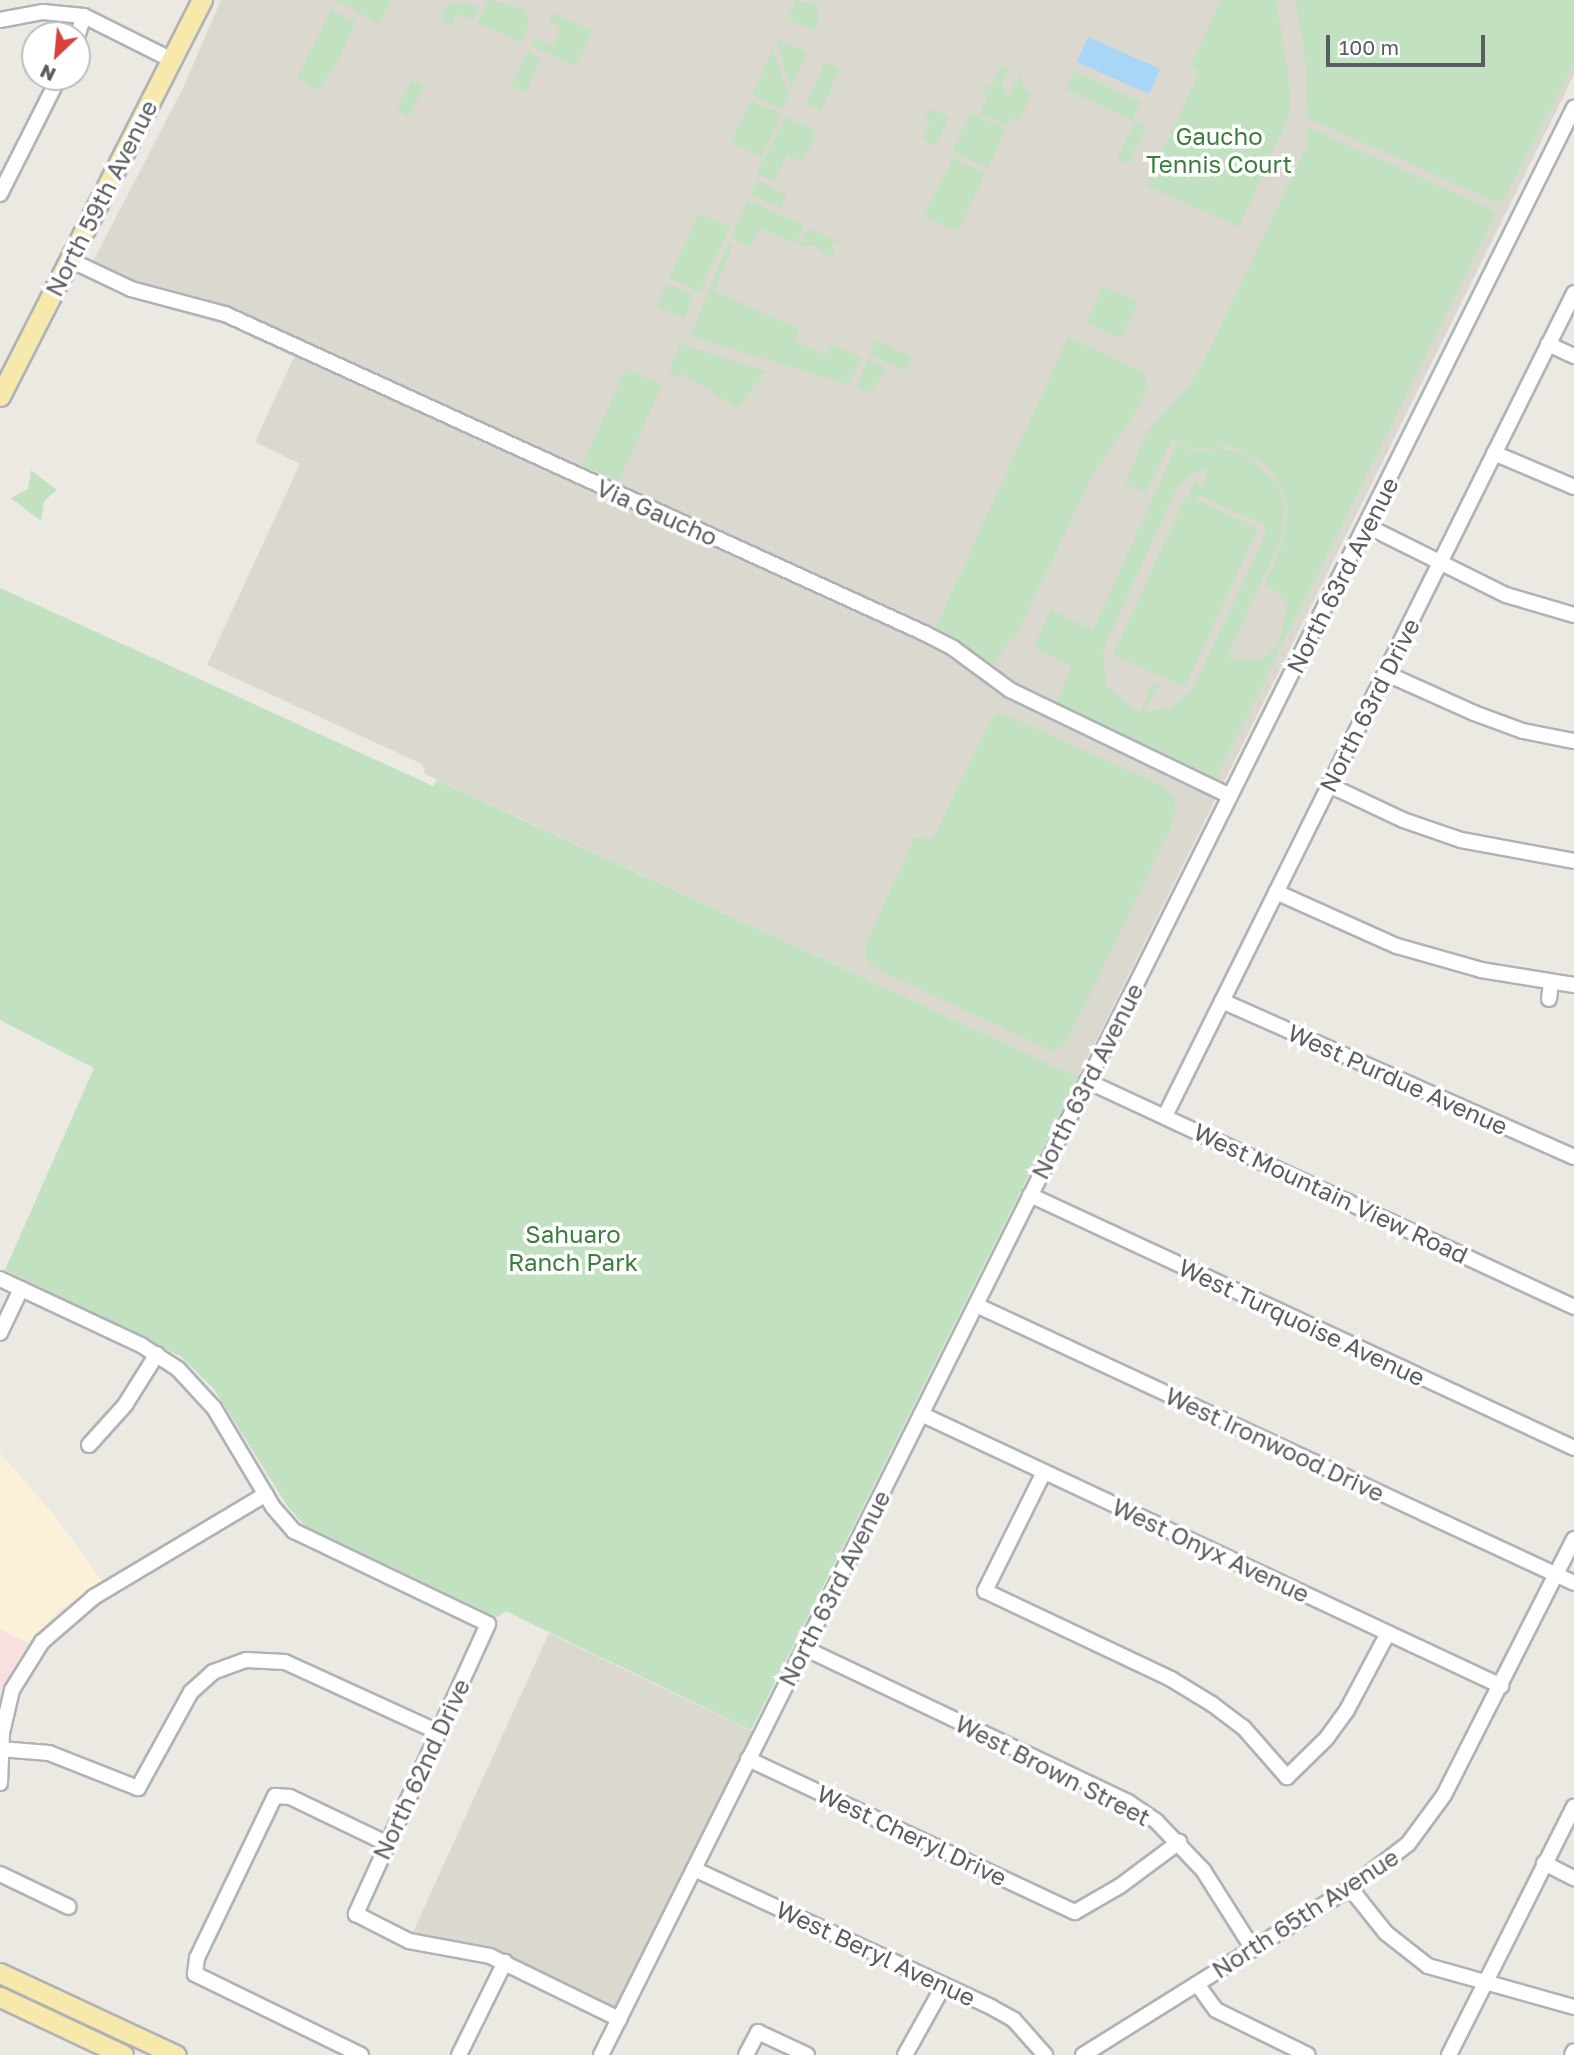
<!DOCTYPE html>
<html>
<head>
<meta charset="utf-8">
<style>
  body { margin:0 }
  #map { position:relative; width:1574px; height:2055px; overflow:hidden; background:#ebe9e2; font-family:"Golos Text",sans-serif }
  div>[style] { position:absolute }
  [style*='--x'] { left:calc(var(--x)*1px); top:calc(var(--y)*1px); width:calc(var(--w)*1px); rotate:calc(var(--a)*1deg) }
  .commercial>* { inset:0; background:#faf1d8 }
  .education>* { inset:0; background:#dbd8d0 }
  .medical>* { inset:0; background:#f8e0de }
  .green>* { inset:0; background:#c1e1c0 }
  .water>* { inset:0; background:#a7d6f6 }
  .roads { filter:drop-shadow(2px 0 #afb2b6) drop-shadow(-2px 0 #afb2b6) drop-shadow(0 2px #afb2b6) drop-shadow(0 -2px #afb2b6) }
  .minor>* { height:14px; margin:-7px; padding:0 7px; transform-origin:7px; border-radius:7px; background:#fff }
  .major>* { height:19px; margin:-9.5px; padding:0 9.5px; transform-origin:9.5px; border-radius:9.5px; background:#f7e8ac }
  span { translate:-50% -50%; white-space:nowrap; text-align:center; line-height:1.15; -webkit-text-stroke:7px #fff; paint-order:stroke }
  .park-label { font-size:24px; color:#3c7e3d }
  .street-label { font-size:24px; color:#5a5d61 }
  .north { position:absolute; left:21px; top:21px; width:70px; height:70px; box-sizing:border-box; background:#fff; border:2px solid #bdbec0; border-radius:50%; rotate:206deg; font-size:19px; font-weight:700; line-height:28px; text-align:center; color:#5a5d61 }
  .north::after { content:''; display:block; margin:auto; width:24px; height:32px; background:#d7423c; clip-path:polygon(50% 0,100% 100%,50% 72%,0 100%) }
  .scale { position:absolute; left:1326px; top:35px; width:159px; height:32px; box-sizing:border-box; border:4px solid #5a5d61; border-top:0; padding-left:9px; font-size:21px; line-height:24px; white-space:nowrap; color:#5a5d61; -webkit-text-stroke:5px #fff; paint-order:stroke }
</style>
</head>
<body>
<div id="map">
  <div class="commercial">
    <div style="clip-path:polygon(0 1453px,56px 1517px,102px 1581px,61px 1609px,28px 1643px,0 1630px)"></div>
  </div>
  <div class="education">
    <div style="clip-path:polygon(221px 0,1574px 0,1574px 75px,1078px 1077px,425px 774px,422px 764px,207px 665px,300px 464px,255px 442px,294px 357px,226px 325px,129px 298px,85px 277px,183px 88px)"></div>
    <div style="clip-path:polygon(549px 1633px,760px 1735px,619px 2019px,505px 1962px,409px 1941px)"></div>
  </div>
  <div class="medical">
    <div style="clip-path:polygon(0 1630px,28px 1643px,0 1691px)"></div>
  </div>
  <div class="green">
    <div style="clip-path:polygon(335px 0,391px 0,379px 24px)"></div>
    <div style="clip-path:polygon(494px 0,524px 10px,529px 22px,522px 43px,477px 23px,487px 1px)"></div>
    <div style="clip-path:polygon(796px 0,816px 5px,819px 20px,814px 31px,788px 19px)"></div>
    <div style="clip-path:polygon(1221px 0,1276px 0,1288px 71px,1290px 113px,1239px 227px,1147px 186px,1199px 72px,1190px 67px)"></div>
    <div style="clip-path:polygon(1295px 0,1574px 0,1574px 62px,1503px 201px,1493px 201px,1308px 118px,1304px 46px)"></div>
    <div style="clip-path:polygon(449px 2px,479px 6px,473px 21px,457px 14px,451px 27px,440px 21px)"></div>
    <div style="clip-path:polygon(331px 10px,356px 22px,336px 64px,320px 88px,314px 89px,297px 78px)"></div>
    <div style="clip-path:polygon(553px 13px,593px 31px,576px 67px,534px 47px,530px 37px,553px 46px,561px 27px,549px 22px)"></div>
    <div style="clip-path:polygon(778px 40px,807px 53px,791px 89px,776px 42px)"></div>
    <div style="clip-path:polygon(773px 49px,789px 96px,783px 109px,752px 95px)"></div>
    <div style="clip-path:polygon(527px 51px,541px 58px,526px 93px,511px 86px)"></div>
    <div style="clip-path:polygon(825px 62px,840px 69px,821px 111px,806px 104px)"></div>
    <div style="clip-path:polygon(1001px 65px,1010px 69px,1002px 84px,1007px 97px,1021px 73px,1024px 89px,1031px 95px,1019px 120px,1011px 117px,1007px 125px,980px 113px,987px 96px,981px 90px,983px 86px,991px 87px)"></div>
    <div style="clip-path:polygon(1074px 71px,1141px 102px,1132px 120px,1065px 89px)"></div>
    <div style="clip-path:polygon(411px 80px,424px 86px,409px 117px,396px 110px)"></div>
    <div style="clip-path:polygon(751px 100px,781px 114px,761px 157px,731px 143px)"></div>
    <div style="clip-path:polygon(928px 108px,949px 117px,935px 147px,922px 138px,930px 120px,924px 116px)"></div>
    <div style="clip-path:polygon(970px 113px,1006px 129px,988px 168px,952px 152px)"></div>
    <div style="clip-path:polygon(785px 117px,817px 131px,802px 162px,787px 155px,774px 182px,757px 173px)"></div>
    <div style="clip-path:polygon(1135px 121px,1146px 126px,1128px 165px,1116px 160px)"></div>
    <div style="clip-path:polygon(evenodd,1308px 127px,1497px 212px,1216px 778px,1056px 703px,1072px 666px,1033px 648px,1051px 610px,1093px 630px,1177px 444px,1193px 452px,1220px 448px,1245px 454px,1277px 483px,1285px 507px,1281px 539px,1227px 657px,1262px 661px,1279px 642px,1288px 603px,1265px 583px,1281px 548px,1288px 507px,1277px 478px,1265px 464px,1232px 446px,1193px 449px,1172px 440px,1146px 493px,1125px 483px,1147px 431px,1189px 386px,1203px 363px,1308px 143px,1308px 127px,1208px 468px,1203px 485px,1195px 482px,1189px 495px,1197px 499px,1199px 495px,1263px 524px,1266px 533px,1192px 691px,1171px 708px,1144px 712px,1158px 686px,1152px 683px,1141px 711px,1133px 709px,1106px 685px,1103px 650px,1177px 488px,1193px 473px,1208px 468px)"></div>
    <div style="clip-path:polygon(953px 158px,985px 173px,958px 232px,923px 216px)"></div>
    <div style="clip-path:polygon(757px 180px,787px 195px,781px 208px,750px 195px)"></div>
    <div style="clip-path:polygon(748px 201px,804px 225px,796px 244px,760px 228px,751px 247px,731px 238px)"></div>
    <div style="clip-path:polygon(699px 213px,730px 227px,700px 292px,669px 278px)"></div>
    <div style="clip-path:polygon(809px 228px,843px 244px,831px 244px,836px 257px,823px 254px,813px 245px,799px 247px)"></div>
    <div style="clip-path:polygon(728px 244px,733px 246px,714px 291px,799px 329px,794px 340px,825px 355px,831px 344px,862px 358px,849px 385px,690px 336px)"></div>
    <div style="clip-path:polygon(667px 284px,693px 294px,685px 318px,656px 307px)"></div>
    <div style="clip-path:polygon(1103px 286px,1138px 302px,1121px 339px,1086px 323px)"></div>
    <div style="clip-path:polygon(1068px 337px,1143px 372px,1148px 387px,1133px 417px,1093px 474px,1019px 630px,990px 667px,985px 666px,936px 627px)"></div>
    <div style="clip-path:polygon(876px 340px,912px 357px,905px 371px,869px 355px)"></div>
    <div style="clip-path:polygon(680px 344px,766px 371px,738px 408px,681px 373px,678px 378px,668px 372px)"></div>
    <div style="clip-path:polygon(867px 360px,886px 368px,873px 392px,857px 388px)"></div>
    <div style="clip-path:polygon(626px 368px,662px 385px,619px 481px,582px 465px)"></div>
    <div style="clip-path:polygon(31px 470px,57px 490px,44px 501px,41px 521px,11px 498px,28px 489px)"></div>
    <div style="clip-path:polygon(1186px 495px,1258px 528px,1185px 687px,1113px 655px)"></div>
    <div style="clip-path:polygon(0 588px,433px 786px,437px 780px,1078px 1077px,751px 1730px,506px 1611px,497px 1617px,305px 1526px,288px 1507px,214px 1389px,180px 1356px,5px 1270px,94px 1068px,0 1020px)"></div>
    <div style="clip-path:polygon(999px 712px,1163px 786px,1174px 798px,1176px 811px,1169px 832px,1067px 1041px,1054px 1052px,875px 968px,865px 956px,865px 947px,914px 838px,933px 839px,989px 723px)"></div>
  </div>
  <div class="water">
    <div style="clip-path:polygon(1088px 37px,1160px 69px,1149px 94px,1077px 62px)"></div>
  </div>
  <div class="roads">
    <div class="minor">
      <div style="--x:0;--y:20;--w:44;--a:-10.5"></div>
      <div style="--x:43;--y:12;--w:41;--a:5.6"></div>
      <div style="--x:84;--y:16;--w:98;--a:26.6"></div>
      <div style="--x:77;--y:37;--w:22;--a:-72"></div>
      <div style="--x:0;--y:194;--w:131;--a:-63.2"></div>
      <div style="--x:70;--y:260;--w:68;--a:25.4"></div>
      <div style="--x:131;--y:289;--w:97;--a:14.9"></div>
      <div style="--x:225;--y:314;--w:768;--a:24.53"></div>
      <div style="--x:924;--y:633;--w:33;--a:27"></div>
      <div style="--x:953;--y:648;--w:71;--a:36.4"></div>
      <div style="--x:1010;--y:690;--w:244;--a:25.7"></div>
      <div style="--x:1548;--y:344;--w:29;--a:25"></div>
      <div style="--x:1494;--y:453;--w:87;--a:23"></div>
      <div style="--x:1367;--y:526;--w:155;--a:26.4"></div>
      <div style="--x:1506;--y:595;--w:71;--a:16.4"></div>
      <div style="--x:1385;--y:673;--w:98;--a:24.2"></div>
      <div style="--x:1474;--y:713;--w:52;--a:20.2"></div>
      <div style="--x:1523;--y:731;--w:52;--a:11.1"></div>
      <div style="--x:1329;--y:785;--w:82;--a:25.3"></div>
      <div style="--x:1403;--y:820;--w:61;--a:19"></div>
      <div style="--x:1461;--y:840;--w:115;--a:10.5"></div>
      <div style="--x:1276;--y:892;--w:133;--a:24.1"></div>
      <div style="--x:1397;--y:946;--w:87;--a:15.9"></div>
      <div style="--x:1481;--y:970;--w:94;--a:9.2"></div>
      <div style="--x:1549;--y:999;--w:16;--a:-83"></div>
      <div style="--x:1222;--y:1001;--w:385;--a:23.9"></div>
      <div style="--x:1087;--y:1081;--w:537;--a:24.89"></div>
      <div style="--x:1165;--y:1116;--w:919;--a:-63.57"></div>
      <div style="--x:1030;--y:1195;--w:600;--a:24.94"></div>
      <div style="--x:0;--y:1279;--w:156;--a:25.1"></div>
      <div style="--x:141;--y:1345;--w:44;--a:33"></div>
      <div style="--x:178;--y:1369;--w:53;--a:47.3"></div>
      <div style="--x:214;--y:1408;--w:115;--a:59.2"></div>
      <div style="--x:273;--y:1507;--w:32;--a:49"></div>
      <div style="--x:294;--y:1531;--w:215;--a:25.6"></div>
      <div style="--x:488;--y:1624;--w:319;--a:114.5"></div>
      <div style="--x:356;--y:1914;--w:59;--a:27"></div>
      <div style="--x:409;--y:1941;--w:82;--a:10.5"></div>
      <div style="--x:490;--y:1956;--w:144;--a:26"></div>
      <div style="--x:976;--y:1305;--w:659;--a:24.93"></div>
      <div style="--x:0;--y:1333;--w:49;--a:-64.5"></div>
      <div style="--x:921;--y:1414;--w:641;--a:25.12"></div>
      <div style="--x:89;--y:1445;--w:54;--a:-48"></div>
      <div style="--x:125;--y:1405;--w:60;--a:-57.9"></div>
      <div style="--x:1044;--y:1472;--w:133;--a:116.4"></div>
      <div style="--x:985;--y:1591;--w:206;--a:25.3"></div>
      <div style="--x:1171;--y:1679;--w:48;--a:31.4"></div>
      <div style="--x:1212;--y:1704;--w:39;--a:37"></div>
      <div style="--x:1243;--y:1727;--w:67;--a:48.7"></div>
      <div style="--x:1287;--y:1777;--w:54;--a:-44.3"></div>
      <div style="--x:1326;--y:1739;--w:36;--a:-54"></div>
      <div style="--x:1347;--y:1710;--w:87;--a:-62"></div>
      <div style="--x:804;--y:1648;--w:359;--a:25.4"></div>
      <div style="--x:1128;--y:1802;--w:34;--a:34"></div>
      <div style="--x:1156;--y:1821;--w:68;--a:46.2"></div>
      <div style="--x:1203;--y:1870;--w:93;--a:57.7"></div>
      <div style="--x:0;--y:1749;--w:49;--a:4.7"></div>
      <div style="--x:49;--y:1753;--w:96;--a:21.5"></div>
      <div style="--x:138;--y:1788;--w:110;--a:-61.1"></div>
      <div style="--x:191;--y:1692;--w:30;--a:-42"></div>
      <div style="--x:213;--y:1672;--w:35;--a:-20"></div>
      <div style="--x:246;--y:1660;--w:39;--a:3"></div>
      <div style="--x:285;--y:1662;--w:168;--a:24.6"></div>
      <div style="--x:748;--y:1759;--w:361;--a:25.1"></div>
      <div style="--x:1075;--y:1912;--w:52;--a:-30"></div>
      <div style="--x:1120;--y:1886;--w:74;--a:-36.7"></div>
      <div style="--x:0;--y:1783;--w:50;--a:-87.7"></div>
      <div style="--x:2;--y:1733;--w:44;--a:-76.9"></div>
      <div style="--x:12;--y:1690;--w:57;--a:-58"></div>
      <div style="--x:42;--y:1642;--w:69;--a:-40.9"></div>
      <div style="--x:94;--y:1597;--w:200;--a:-30.9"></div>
      <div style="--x:1544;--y:1863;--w:34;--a:27"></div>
      <div style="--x:694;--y:1869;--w:327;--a:24.9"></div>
      <div style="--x:991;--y:2007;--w:26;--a:29"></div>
      <div style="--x:1014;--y:2020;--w:47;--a:48.5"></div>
      <div style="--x:0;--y:1874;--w:76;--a:25.6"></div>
      <div style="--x:1350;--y:1888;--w:58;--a:51.3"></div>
      <div style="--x:1386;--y:1933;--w:53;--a:38.2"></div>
      <div style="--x:1428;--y:1966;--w:152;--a:15.7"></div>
      <div style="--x:1197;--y:1984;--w:32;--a:54"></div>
      <div style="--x:1216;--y:2010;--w:102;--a:26.1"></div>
      <div style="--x:361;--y:2055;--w:185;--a:-154"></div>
      <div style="--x:195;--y:1974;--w:16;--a:-83"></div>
      <div style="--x:197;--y:1958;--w:180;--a:-64.3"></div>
      <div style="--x:275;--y:1796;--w:15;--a:4"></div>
      <div style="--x:290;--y:1797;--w:106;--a:25.6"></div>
      <div style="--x:459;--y:2055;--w:104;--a:-63.7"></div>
      <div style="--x:601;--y:2055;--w:2177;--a:-63.45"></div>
      <div style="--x:746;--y:2055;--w:26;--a:-62"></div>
      <div style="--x:758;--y:2032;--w:54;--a:25.1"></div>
      <div style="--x:905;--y:2055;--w:80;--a:-60.9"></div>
      <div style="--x:1083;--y:2055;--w:315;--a:-32"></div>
      <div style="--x:1350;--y:1888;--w:73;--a:-37.2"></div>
      <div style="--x:1408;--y:1844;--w:61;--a:-53.7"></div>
      <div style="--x:1444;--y:1795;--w:287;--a:-63.1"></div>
      <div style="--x:1449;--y:2055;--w:278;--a:-63.3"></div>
      <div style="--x:1572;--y:2055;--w:4;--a:-63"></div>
    </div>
    <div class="major">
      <div style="--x:0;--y:396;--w:445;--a:-63"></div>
      <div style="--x:0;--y:1973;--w:194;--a:25"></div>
      <div style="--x:0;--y:1997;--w:136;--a:25.2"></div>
    </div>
  </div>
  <div class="park-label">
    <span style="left:1219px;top:150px">Gaucho<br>Tennis Court</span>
    <span style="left:573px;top:1248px">Sahuaro<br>Ranch Park</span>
  </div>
  <div class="street-label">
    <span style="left:101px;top:198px;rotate:-63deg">North 59th Avenue</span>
    <span style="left:657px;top:512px;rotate:24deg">Via Gaucho</span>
    <span style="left:1342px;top:575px;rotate:-63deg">North 63rd Avenue</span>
    <span style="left:1369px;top:705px;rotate:-63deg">North 63rd Drive</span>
    <span style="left:1398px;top:1079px;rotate:24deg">West Purdue Avenue</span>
    <span style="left:1087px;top:1081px;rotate:-63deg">North 63rd Avenue</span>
    <span style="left:1331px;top:1193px;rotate:25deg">West Mountain View Road</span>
    <span style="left:1302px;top:1322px;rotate:25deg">West Turquoise Avenue</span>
    <span style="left:1275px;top:1444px;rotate:25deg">West Ironwood Drive</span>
    <span style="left:1211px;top:1550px;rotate:25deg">West Onyx Avenue</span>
    <span style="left:834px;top:1588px;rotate:-63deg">North 63rd Avenue</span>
    <span style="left:421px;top:1769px;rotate:-65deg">North 62nd Drive</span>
    <span style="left:1053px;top:1770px;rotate:27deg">West Brown Street</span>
    <span style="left:912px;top:1835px;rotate:25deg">West Cheryl Drive</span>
    <span style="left:1305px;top:1913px;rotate:-33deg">North 65th Avenue</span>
    <span style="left:876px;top:1953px;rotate:25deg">West Beryl Avenue</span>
  </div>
  <div class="north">N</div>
  <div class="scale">100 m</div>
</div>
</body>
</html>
